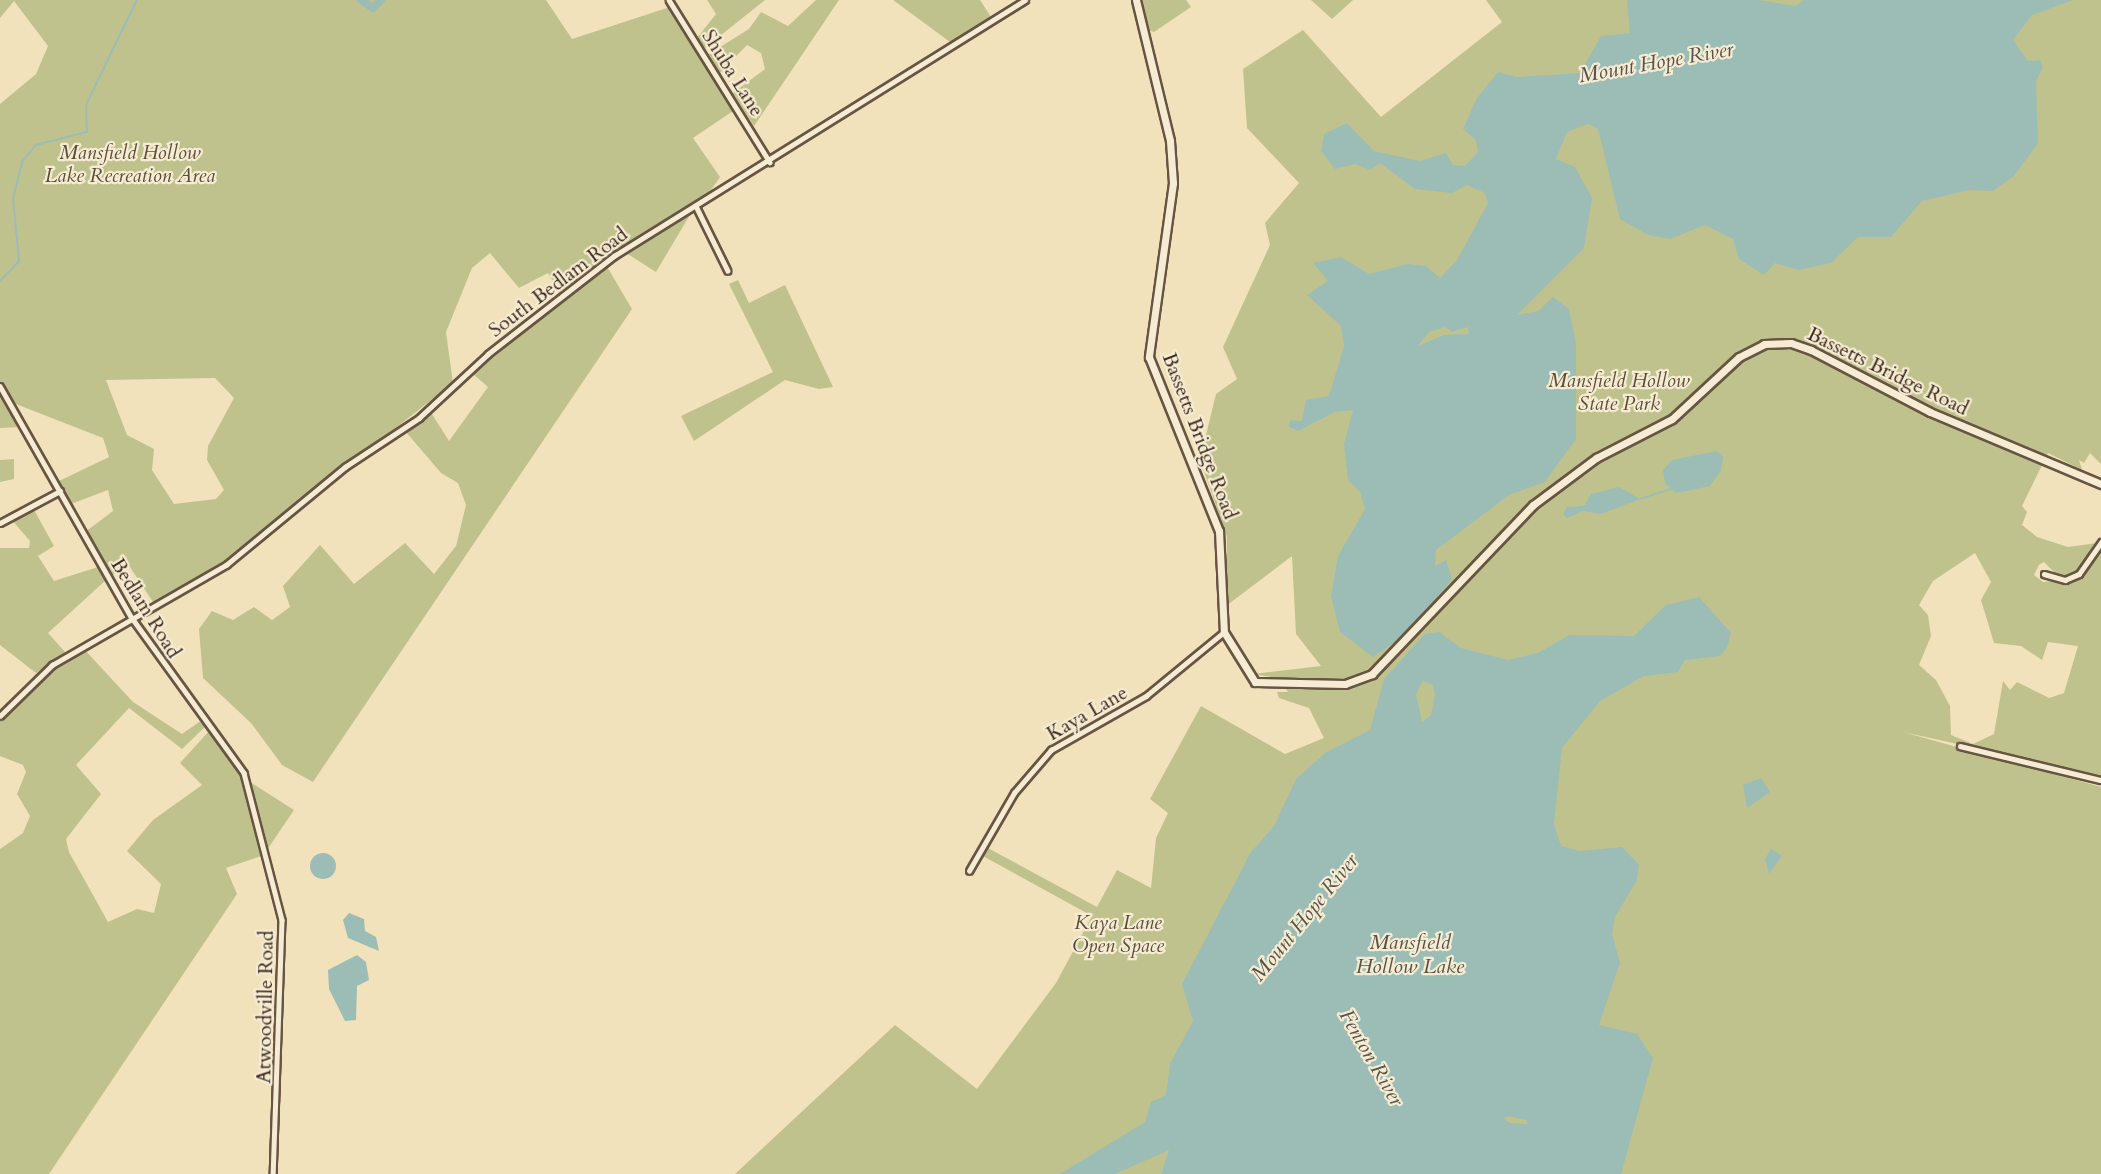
<!DOCTYPE html>
<html>
<head>
<meta charset="utf-8">
<style>
  body { margin:0 }
  #map { position:relative; width:2101px; height:1174px; overflow:hidden; background:#f1e2bc; font-family:Cardo,serif }
  div>[style] { position:absolute }
  [style*='--x'] { left:calc(var(--x)*1px); top:calc(var(--y)*1px); width:calc(var(--w)*1px); rotate:calc(var(--a)*1deg) }
  .green>* { inset:0; background:#c0c28d }
  .water>* { inset:0; background:#9bbdb5 }
  .round { border-radius:50% }
  .stream>* { height:1.5px; margin:-0.75px; padding:0 0.75px; transform-origin:0.75px; border-radius:0.75px; background:#9bbdb5 }
  .river>* { height:8px; margin:-4px; padding:0 4px; transform-origin:4px; border-radius:4px; background:#9bbdb5 }
  .roads { filter:drop-shadow(2px 0 #675442) drop-shadow(-2px 0 #675442) drop-shadow(0 2px #675442) drop-shadow(0 -2px #675442) }
  .street>* { height:4.5px; margin:-2.25px; padding:0 2.25px; transform-origin:2.25px; border-radius:2.25px; background:#f6ecd3 }
  .secondary>* { height:7px; margin:-3.5px; padding:0 3.5px; transform-origin:3.5px; border-radius:3.5px; background:#f6ecd3 }
  span { translate:-50% -50%; white-space:nowrap; text-align:center; line-height:1.15; -webkit-text-stroke:4.5px #f6ecd3; paint-order:stroke }
  .street-label { font-size:20px; color:#39241a }
  .park-label { font-size:20px; color:#5b4c37; font-style:italic }
  .water-label { font-size:21px; color:#565248; font-style:italic }
</style>
</head>
<body>
<div id="map">
  <div class="green">
    <div style="clip-path:polygon(evenodd,0 0,546px 0,572px 39px,670px 7px,736px 109px,693px 138px,720px 177px,709px 193px,639px 235px,561px 294px,548px 273px,519px 288px,490px 253px,472px 268px,446px 332px,453px 383px,217px 568px,155px 605px,128px 564px,110px 577px,85px 532px,113px 511px,108px 490px,71px 504px,57px 482px,109px 457px,103px 438px,3px 399px,20px 427px,0 428px,0 104px,36px 74px,48px 46px,14px 1px,0 18px,0 0,215px 378px,234px 398px,208px 446px,207px 460px,224px 490px,216px 499px,174px 504px,152px 470px,154px 449px,127px 435px,106px 380px,215px 378px)"></div>
    <div style="clip-path:polygon(707px 0,765px 0,705px 48px,697px 38px,716px 14px)"></div>
    <div style="clip-path:polygon(816px 0,839px 0,754px 126px,733px 93px,765px 69px,761px 53px,747px 45px,720px 73px,709px 54px,749px 29px,761px 12px,788px 26px)"></div>
    <div style="clip-path:polygon(893px 0,980px 0,991px 17px,950px 42px)"></div>
    <div style="clip-path:polygon(1139px 0,1186px 0,1191px 7px,1154px 32px,1148px 30px)"></div>
    <div style="clip-path:polygon(1311px 0,1353px 0,1332px 19px)"></div>
    <div style="clip-path:polygon(evenodd,1486px 0,2101px 0,2101px 464px,2090px 453px,2084px 463px,2079px 460px,2082px 470px,2048px 453px,2022px 506px,2027px 512px,2022px 525px,2037px 537px,2068px 547px,2097px 543px,2086px 565px,2071px 575px,2060px 578px,2044px 562px,2039px 565px,2034px 575px,2043px 582px,2075px 579px,2101px 549px,2101px 776px,1903px 732px,2101px 787px,2101px 1174px,735px 1174px,895px 1025px,977px 1089px,1056px 983px,1092px 916px,981px 855px,986px 847px,1097px 907px,1117px 870px,1151px 888px,1156px 838px,1168px 813px,1150px 799px,1201px 706px,1285px 754px,1324px 738px,1309px 708px,1279px 698px,1277px 692px,1288px 692px,1278px 678px,1252px 674px,1321px 666px,1296px 634px,1292px 556px,1226px 606px,1227px 537px,1200px 460px,1216px 394px,1237px 379px,1223px 347px,1270px 245px,1265px 223px,1299px 183px,1247px 128px,1243px 69px,1303px 30px,1381px 117px,1502px 22px,1486px 0,1975px 553px,1991px 582px,1981px 600px,1994px 643px,2021px 646px,2042px 660px,2048px 642px,2078px 646px,2064px 693px,2049px 698px,2017px 682px,2010px 690px,2003px 681px,1994px 734px,1973px 744px,1951px 735px,1950px 706px,1936px 680px,1919px 665px,1931px 636px,1928px 615px,1919px 605px,1933px 581px,1975px 553px)"></div>
    <div style="clip-path:polygon(694px 208px,656px 272px,623px 251px)"></div>
    <div style="clip-path:polygon(606px 265px,632px 309px,313px 782px,282px 765px,251px 723px,203px 678px,199px 629px,212px 611px,233px 620px,254px 607px,272px 620px,290px 607px,283px 586px,320px 545px,354px 584px,405px 543px,434px 574px,456px 546px,466px 505px,458px 483px,441px 473px,406px 432px,430px 411px,449px 441px,488px 387px,473px 374px)"></div>
    <div style="clip-path:polygon(738px 280px,749px 303px,785px 285px,833px 387px,819px 389px,785px 380px,694px 441px,681px 416px,773px 372px,729px 284px)"></div>
    <div style="clip-path:polygon(14px 459px,14px 479px,0 482px,0 460px)"></div>
    <div style="clip-path:polygon(33px 508px,54px 546px,38px 556px,54px 581px,98px 567px,106px 580px,48px 633px,66px 653px,36px 673px,0 645px,0 548px,29px 548px,30px 541px,11px 519px)"></div>
    <div style="clip-path:polygon(83px 648px,133px 702px,182px 734px,202px 720px,207px 725px,182px 749px,129px 708px,76px 765px,101px 794px,66px 839px,69px 852px,108px 922px,137px 909px,154px 913px,161px 884px,127px 851px,153px 820px,202px 785px,180px 763px,210px 730px,237px 763px,264px 855px,226px 868px,237px 894px,49px 1174px,0 1174px,0 849px,23px 833px,30px 816px,17px 794px,26px 772px,23px 765px,0 756px,0 721px,53px 666px)"></div>
    <div style="clip-path:polygon(250px 782px,294px 810px,267px 850px,254px 801px)"></div>
  </div>
  <div class="water">
    <div style="clip-path:polygon(evenodd,1627px 0,1758px 0,1796px 6px,1804px 0,2073px 0,2032px 15px,2013px 40px,2028px 61px,2040px 60px,2043px 67px,2036px 82px,2038px 143px,2014px 176px,1993px 191px,1969px 190px,1922px 201px,1891px 237px,1858px 237px,1831px 263px,1799px 270px,1775px 263px,1764px 275px,1739px 259px,1733px 239px,1705px 225px,1670px 239px,1648px 235px,1620px 219px,1598px 129px,1588px 124px,1567px 132px,1556px 159px,1575px 167px,1592px 198px,1584px 248px,1517px 315px,1538px 311px,1553px 297px,1569px 309px,1576px 344px,1576px 439px,1545px 482px,1509px 495px,1436px 550px,1435px 566px,1446px 560px,1452px 579px,1408px 633px,1373px 657px,1340px 632px,1331px 597px,1338px 556px,1365px 509px,1360px 492px,1348px 480px,1344px 444px,1353px 410px,1335px 412px,1298px 431px,1288px 426px,1291px 420px,1302px 421px,1306px 400px,1329px 396px,1344px 346px,1341px 326px,1307px 295px,1328px 281px,1313px 263px,1341px 257px,1369px 274px,1408px 264px,1426px 266px,1440px 278px,1457px 260px,1488px 203px,1485px 193px,1467px 185px,1452px 193px,1415px 189px,1380px 163px,1370px 170px,1355px 164px,1335px 169px,1321px 151px,1324px 134px,1347px 123px,1374px 151px,1420px 161px,1446px 153px,1453px 165px,1465px 166px,1478px 152px,1476px 140px,1463px 129px,1477px 98px,1498px 72px,1517px 77px,1580px 73px,1601px 36px,1630px 33px,1627px 0,1445px 327px,1452px 332px,1468px 327px,1469px 334px,1444px 335px,1418px 346px,1429px 332px,1445px 327px)"></div>
    <div style="clip-path:polygon(1717px 451px,1723px 457px,1721px 471px,1710px 486px,1677px 493px,1665px 484px,1663px 470px,1672px 460px)"></div>
    <div style="clip-path:polygon(1619px 487px,1640px 499px,1601px 514px,1583px 511px,1567px 518px,1563px 514px,1567px 507px,1584px 506px,1591px 494px)"></div>
    <div style="clip-path:polygon(evenodd,1699px 597px,1731px 633px,1727px 648px,1720px 656px,1685px 660px,1678px 672px,1644px 676px,1600px 701px,1562px 748px,1554px 824px,1561px 846px,1580px 851px,1622px 847px,1639px 865px,1637px 880px,1615px 917px,1612px 934px,1620px 963px,1599px 1025px,1637px 1034px,1653px 1058px,1621px 1174px,1161px 1174px,1169px 1150px,1115px 1174px,1060px 1174px,1145px 1122px,1151px 1102px,1166px 1095px,1170px 1064px,1193px 1021px,1182px 984px,1251px 852px,1274px 826px,1296px 779px,1325px 753px,1370px 730px,1384px 679px,1425px 634px,1439px 632px,1461px 648px,1508px 660px,1538px 653px,1569px 635px,1634px 636px,1666px 605px,1699px 597px,1423px 681px,1433px 685px,1435px 694px,1431px 715px,1422px 722px,1416px 694px,1423px 681px,1699px 597px,1509px 1116px,1526px 1120px,1528px 1124px,1510px 1123px,1504px 1118px,1509px 1116px)"></div>
    <div style="clip-path:polygon(1761px 778px,1770px 792px,1747px 808px,1743px 785px)"></div>
    <div style="clip-path:polygon(1771px 849px,1782px 856px,1769px 874px,1765px 859px)"></div>
    <div class="round" style="left:310px;top:853px;width:26px;height:26px"></div>
    <div style="clip-path:polygon(349px 913px,364px 919px,365px 931px,376px 937px,379px 951px,348px 938px,343px 920px)"></div>
    <div style="clip-path:polygon(357px 955px,366px 962px,369px 980px,357px 986px,356px 1020px,345px 1021px,329px 989px,328px 970px)"></div>
  </div>
  <div class="stream">
    <div style="--x:0;--y:281;--w:28;--a:-46"></div>
    <div style="--x:19;--y:261;--w:62;--a:-95.5"></div>
    <div style="--x:13;--y:199;--w:38;--a:-76"></div>
    <div style="--x:22;--y:162;--w:22;--a:-51"></div>
    <div style="--x:36;--y:145;--w:53;--a:-14.3"></div>
    <div style="--x:87;--y:132;--w:27;--a:-92"></div>
    <div style="--x:86;--y:105;--w:117;--a:-64.1"></div>
    <div style="--x:1640;--y:499;--w:33;--a:-18"></div>
  </div>
  <div class="river">
    <div style="--x:361;--y:0;--w:14;--a:34"></div>
    <div style="--x:373;--y:8;--w:11;--a:-45"></div>
  </div>
  <div class="roads">
    <div class="street">
      <div style="--x:669;--y:0;--w:191;--a:58.1"></div>
      <div style="--x:696;--y:206;--w:72;--a:63.8"></div>
      <div style="--x:0;--y:386;--w:267;--a:60.4"></div>
      <div style="--x:132;--y:618;--w:191;--a:54.1"></div>
      <div style="--x:244;--y:773;--w:152;--a:75.5"></div>
      <div style="--x:282;--y:920;--w:254;--a:92"></div>
      <div style="--x:0;--y:523;--w:68;--a:-28.1"></div>
      <div style="--x:2044;--y:574;--w:22;--a:16"></div>
      <div style="--x:2065;--y:580;--w:15;--a:-23"></div>
      <div style="--x:2079;--y:574;--w:39;--a:-55"></div>
      <div style="--x:0;--y:716;--w:73;--a:-44.4"></div>
      <div style="--x:52;--y:665;--w:201;--a:-29.9"></div>
      <div style="--x:226;--y:565;--w:154;--a:-39.5"></div>
      <div style="--x:345;--y:467;--w:89;--a:-33.5"></div>
      <div style="--x:419;--y:418;--w:94;--a:-42.8"></div>
      <div style="--x:488;--y:354;--w:160;--a:-37.9"></div>
      <div style="--x:614;--y:256;--w:484;--a:-31.9"></div>
      <div style="--x:1960;--y:746;--w:145;--a:13.6"></div>
      <div style="--x:969;--y:871;--w:90;--a:-60"></div>
      <div style="--x:1014;--y:793;--w:57;--a:-49.3"></div>
      <div style="--x:1051;--y:750;--w:109;--a:-29.6"></div>
      <div style="--x:1146;--y:696;--w:101;--a:-39.4"></div>
    </div>
    <div class="secondary">
      <div style="--x:1136;--y:0;--w:145;--a:76.4"></div>
      <div style="--x:1170;--y:141;--w:42;--a:85.9"></div>
      <div style="--x:1173;--y:183;--w:176;--a:97.9"></div>
      <div style="--x:1149;--y:357;--w:188;--a:68.1"></div>
      <div style="--x:1219;--y:531;--w:101;--a:87.2"></div>
      <div style="--x:1224;--y:632;--w:59;--a:58.2"></div>
      <div style="--x:1255;--y:682;--w:90;--a:1.3"></div>
      <div style="--x:1345;--y:684;--w:29;--a:-20"></div>
      <div style="--x:1372;--y:674;--w:233;--a:-46.4"></div>
      <div style="--x:1533;--y:505;--w:79;--a:-36.7"></div>
      <div style="--x:1596;--y:458;--w:85;--a:-27.2"></div>
      <div style="--x:1672;--y:419;--w:91;--a:-42.8"></div>
      <div style="--x:1739;--y:357;--w:28;--a:-27"></div>
      <div style="--x:1764;--y:344;--w:27;--a:-2"></div>
      <div style="--x:1791;--y:343;--w:21;--a:19"></div>
      <div style="--x:1811;--y:350;--w:134;--a:27.5"></div>
      <div style="--x:1930;--y:412;--w:186;--a:22.8"></div>
    </div>
  </div>
  <div class="street-label">
    <span style="left:733px;top:73px;rotate:58deg">Shuba Lane</span>
    <span style="left:558px;top:282px;rotate:-37deg">South Bedlam Road</span>
    <span style="left:1888px;top:371px;rotate:26deg">Bassetts Bridge Road</span>
    <span style="left:1200px;top:436px;rotate:69deg">Bassetts Bridge Road</span>
    <span style="left:146px;top:608px;rotate:58deg">Bedlam Road</span>
    <span style="left:1087px;top:713px;rotate:-30deg">Kaya Lane</span>
    <span style="left:265px;top:1007px;rotate:-89deg">Atwoodville Road</span>
  </div>
  <div class="park-label">
    <span style="left:130px;top:164px">Mansfield Hollow<br>Lake Recreation Area</span>
    <span style="left:1619px;top:392px">Mansfield Hollow<br>State Park</span>
    <span style="left:1118px;top:934px">Kaya Lane<br>Open Space</span>
  </div>
  <div class="water-label">
    <span style="left:1656px;top:63px;rotate:-10deg">Mount Hope River</span>
    <span style="left:1305px;top:918px;rotate:-51deg">Mount Hope River</span>
    <span style="left:1410px;top:955px">Mansfield<br>Hollow Lake</span>
    <span style="left:1371px;top:1058px;rotate:60deg">Fenton River</span>
  </div>
</div>
</body>
</html>
